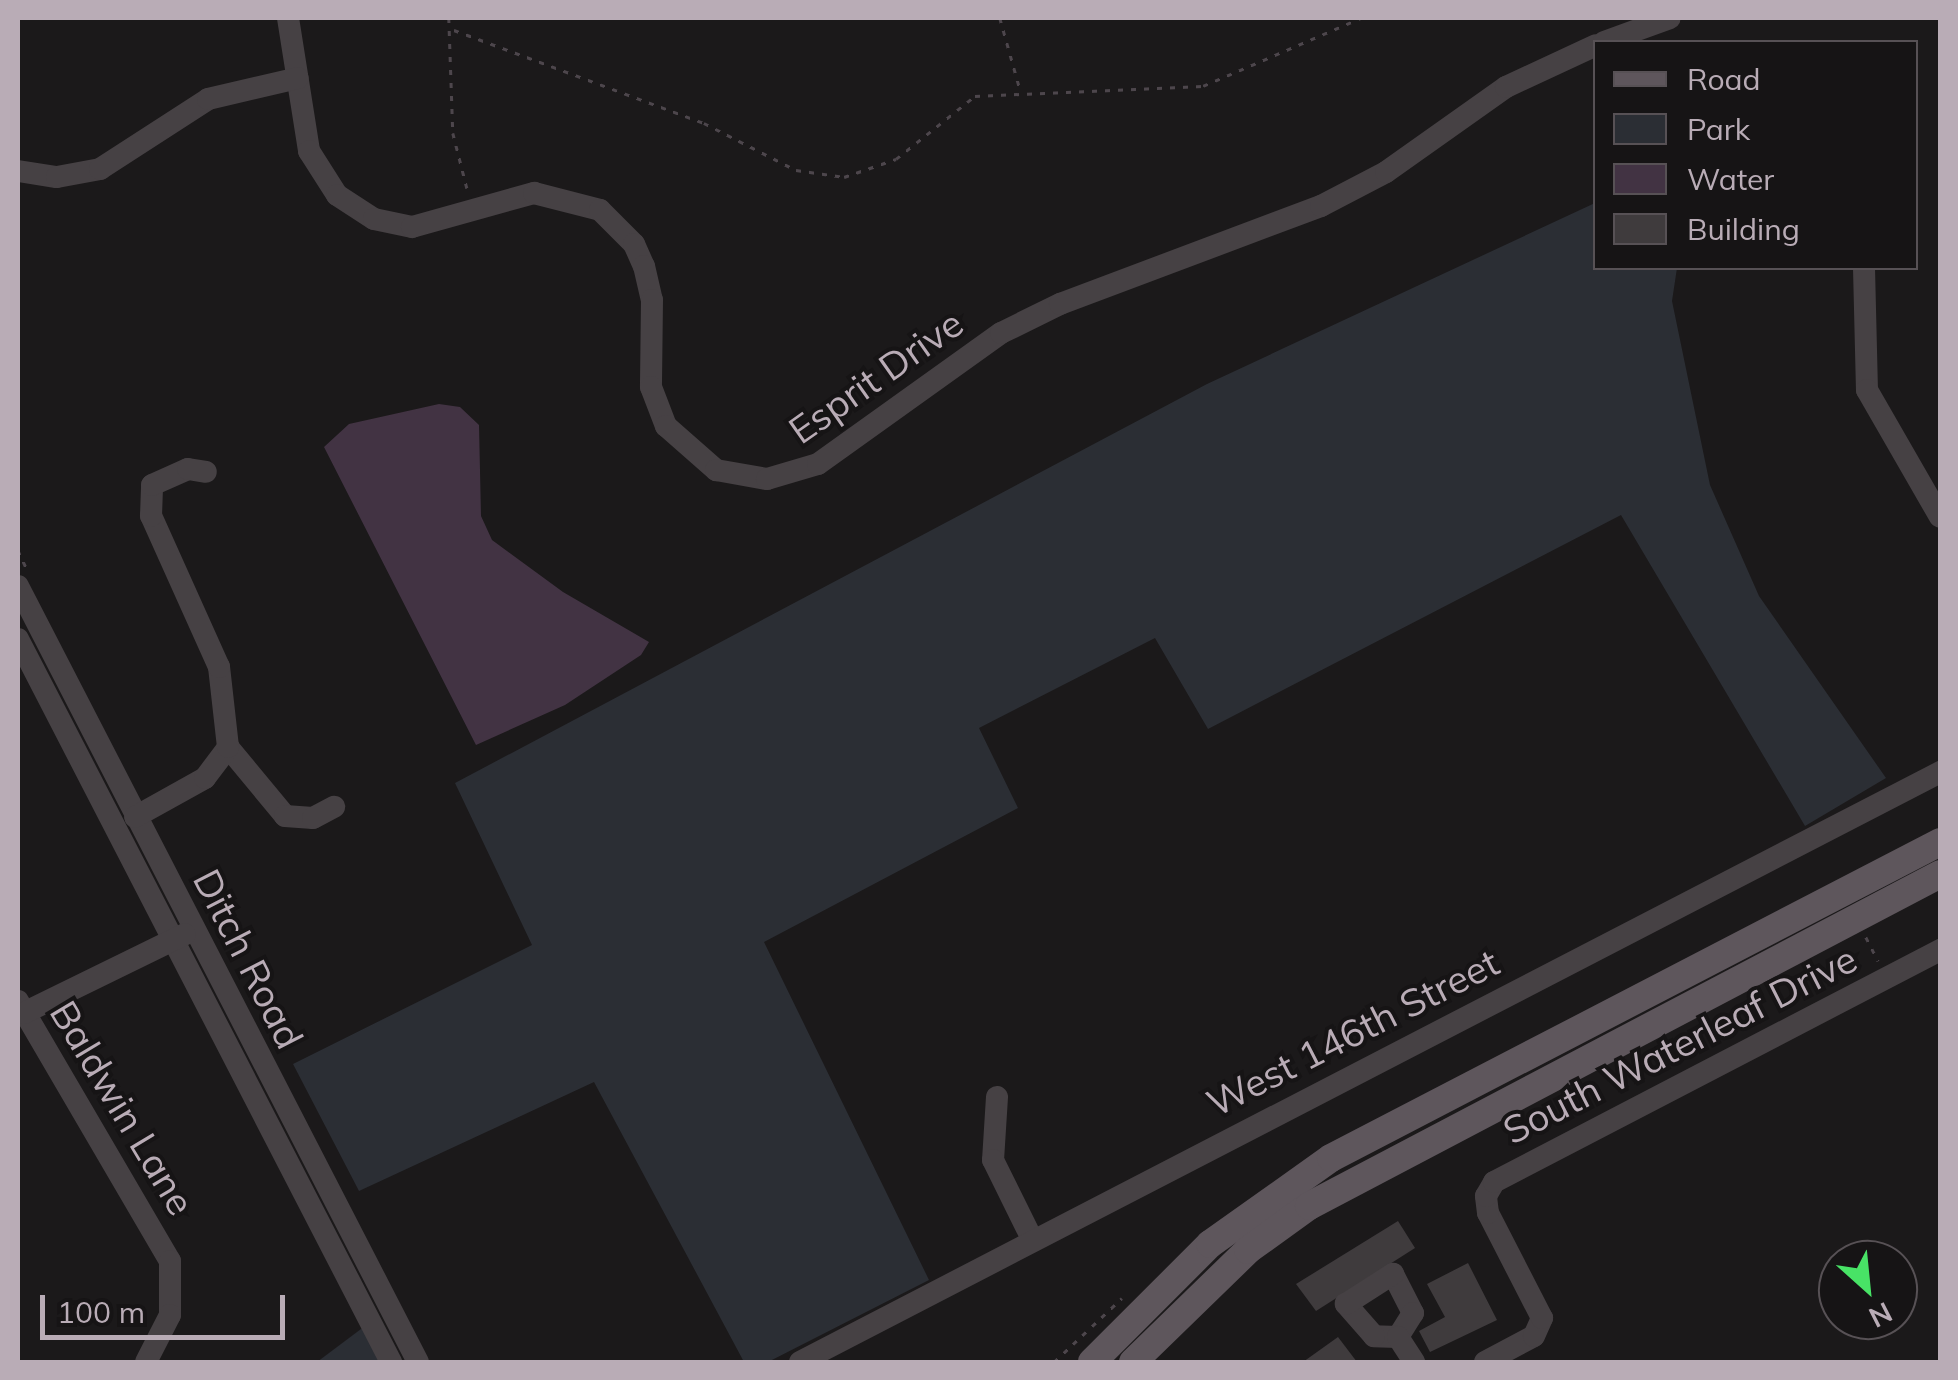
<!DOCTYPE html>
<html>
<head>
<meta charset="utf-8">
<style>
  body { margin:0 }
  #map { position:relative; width:1958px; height:1380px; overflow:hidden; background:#1b191a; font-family:Mulish,sans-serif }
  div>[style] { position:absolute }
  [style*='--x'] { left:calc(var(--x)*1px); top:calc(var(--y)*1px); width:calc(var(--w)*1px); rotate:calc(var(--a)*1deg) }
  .green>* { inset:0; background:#2b2e34 }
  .water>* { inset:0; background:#423343 }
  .building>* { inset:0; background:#3f3b3d }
  .path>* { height:2.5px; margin-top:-1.25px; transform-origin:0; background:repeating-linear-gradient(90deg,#4d464c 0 5px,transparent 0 13px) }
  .minor>* { height:22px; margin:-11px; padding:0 11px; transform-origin:11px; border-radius:11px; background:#464144 }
  .major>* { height:28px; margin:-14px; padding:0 14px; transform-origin:14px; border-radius:14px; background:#5e565c }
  span { translate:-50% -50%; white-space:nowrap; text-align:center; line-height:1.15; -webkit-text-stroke:8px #161415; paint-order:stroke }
  .street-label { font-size:38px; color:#b9acb6 }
  .frame { position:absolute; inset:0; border:20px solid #b9acb6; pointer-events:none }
  .legend { position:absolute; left:1593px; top:40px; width:325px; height:230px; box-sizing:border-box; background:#161415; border:2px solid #575155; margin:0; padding:12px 18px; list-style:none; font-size:30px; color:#b9acb6 }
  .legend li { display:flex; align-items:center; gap:20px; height:50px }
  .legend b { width:50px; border:2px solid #575155 }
  .north { position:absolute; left:1818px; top:1240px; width:100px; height:100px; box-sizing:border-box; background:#161415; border:2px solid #575155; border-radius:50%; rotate:153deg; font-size:28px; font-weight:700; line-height:40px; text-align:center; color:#b9acb6 }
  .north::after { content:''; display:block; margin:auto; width:35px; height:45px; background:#48e366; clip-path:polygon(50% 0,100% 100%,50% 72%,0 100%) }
  .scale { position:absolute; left:40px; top:1295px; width:245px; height:45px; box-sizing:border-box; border:5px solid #b9acb6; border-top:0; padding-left:12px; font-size:30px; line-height:35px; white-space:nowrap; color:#b9acb6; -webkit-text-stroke:8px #161415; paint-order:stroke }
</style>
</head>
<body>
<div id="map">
  <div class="green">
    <div style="clip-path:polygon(1595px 203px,1596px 268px,1677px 268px,1672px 301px,1710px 485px,1759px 596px,1886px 778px,1805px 826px,1621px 515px,1208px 729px,1155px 638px,979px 728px,1018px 808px,764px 942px,929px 1280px,768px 1362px,744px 1362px,594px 1082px,359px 1191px,293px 1064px,532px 945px,455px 783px,1207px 384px)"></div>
    <div style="clip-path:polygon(365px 1326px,383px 1362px,317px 1362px)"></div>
  </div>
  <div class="water">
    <div style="clip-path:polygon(439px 404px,460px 407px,479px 425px,481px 516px,492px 540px,563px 592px,649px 642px,641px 655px,565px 705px,476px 745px,324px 447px,349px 424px)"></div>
  </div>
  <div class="building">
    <div style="clip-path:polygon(1398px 1221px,1415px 1248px,1316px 1311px,1296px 1284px)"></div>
    <div style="clip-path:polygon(1468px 1263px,1497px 1320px,1430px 1352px,1419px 1331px,1445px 1317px,1427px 1284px)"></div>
    <div style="clip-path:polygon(1338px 1337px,1357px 1362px,1303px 1362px)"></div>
  </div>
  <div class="path">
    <div style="--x:449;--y:18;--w:115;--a:88"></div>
    <div style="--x:453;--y:133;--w:57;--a:75.7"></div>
    <div style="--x:1000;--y:18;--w:74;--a:74.3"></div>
    <div style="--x:454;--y:30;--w:267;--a:20.4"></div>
    <div style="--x:704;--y:123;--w:103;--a:27.1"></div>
    <div style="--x:796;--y:170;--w:49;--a:8.3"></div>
    <div style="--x:844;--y:177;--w:55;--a:-19.1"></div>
    <div style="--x:896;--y:159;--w:101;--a:-38.6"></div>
    <div style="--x:975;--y:96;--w:228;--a:-2.5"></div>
    <div style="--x:1203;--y:86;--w:172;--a:-23.3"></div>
    <div style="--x:18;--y:550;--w:21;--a:65"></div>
    <div style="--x:1866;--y:937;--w:27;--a:63"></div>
    <div style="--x:1054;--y:1362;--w:93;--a:-43.3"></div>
  </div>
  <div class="minor">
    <div style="--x:288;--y:18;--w:135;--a:81"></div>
    <div style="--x:309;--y:151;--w:52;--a:57.5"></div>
    <div style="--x:337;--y:195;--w:44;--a:33"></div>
    <div style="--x:374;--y:219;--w:39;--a:12"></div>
    <div style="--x:412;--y:227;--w:127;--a:-15.6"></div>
    <div style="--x:534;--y:193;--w:68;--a:14.4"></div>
    <div style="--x:600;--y:210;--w:48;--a:45"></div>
    <div style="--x:634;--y:244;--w:24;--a:66"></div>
    <div style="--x:644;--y:266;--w:35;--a:77"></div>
    <div style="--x:652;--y:300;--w:87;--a:90.7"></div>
    <div style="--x:651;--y:387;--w:42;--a:69"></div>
    <div style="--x:666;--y:426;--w:67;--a:41.3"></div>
    <div style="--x:716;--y:470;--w:52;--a:10"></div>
    <div style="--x:767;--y:479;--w:53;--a:-16.4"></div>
    <div style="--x:818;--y:464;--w:225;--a:-35.6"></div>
    <div style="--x:1001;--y:333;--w:66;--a:-26.2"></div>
    <div style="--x:1060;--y:304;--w:279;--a:-20.6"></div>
    <div style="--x:1321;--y:206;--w:73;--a:-27.6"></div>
    <div style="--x:1386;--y:172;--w:147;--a:-35.3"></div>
    <div style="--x:1506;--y:87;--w:99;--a:-25"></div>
    <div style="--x:1604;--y:42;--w:70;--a:-20"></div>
    <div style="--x:18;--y:171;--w:39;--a:9"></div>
    <div style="--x:57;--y:177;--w:44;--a:-10.5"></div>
    <div style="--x:100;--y:169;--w:129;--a:-32.9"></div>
    <div style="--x:208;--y:99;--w:92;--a:-13.1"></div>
    <div style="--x:1864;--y:268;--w:122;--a:88.6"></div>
    <div style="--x:1867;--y:390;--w:146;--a:60.1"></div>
    <div style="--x:18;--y:586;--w:873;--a:62.73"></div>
    <div style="--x:18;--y:639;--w:814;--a:62.71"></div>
    <div style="--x:228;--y:747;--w:89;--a:50.4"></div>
    <div style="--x:285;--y:816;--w:28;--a:4"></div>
    <div style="--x:313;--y:818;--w:24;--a:-28"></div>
    <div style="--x:135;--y:817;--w:80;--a:-29.1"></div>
    <div style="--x:205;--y:778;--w:39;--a:-53"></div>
    <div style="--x:228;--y:747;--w:81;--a:-96.4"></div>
    <div style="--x:219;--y:667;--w:166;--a:-114.2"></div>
    <div style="--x:151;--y:516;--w:31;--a:-88"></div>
    <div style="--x:152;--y:485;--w:39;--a:-24"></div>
    <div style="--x:188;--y:469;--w:18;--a:9"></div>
    <div style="--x:18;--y:1001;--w:301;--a:59.7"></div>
    <div style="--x:170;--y:1261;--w:54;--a:90"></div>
    <div style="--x:170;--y:1315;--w:53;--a:117.1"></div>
    <div style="--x:24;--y:1013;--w:179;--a:-26.1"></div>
    <div style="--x:997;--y:1097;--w:63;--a:93.6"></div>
    <div style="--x:993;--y:1160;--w:90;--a:63.7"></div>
    <div style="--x:1393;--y:1274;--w:44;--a:62.9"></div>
    <div style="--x:1413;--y:1313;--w:28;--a:122"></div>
    <div style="--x:1398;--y:1337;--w:24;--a:-178"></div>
    <div style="--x:1374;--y:1336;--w:43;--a:-131.2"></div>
    <div style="--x:1346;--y:1304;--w:56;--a:-32.6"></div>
    <div style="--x:1398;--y:1337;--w:30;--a:57"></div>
    <div style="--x:800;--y:1362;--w:1284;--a:-27.36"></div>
    <div style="--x:1485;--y:1362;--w:55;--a:-28"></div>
    <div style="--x:1534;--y:1336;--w:20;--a:-66"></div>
    <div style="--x:1542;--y:1318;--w:118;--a:-117.2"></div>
    <div style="--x:1488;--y:1213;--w:17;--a:-97"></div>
    <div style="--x:1486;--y:1196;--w:16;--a:-60"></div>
    <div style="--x:1494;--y:1182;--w:503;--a:-27.48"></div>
  </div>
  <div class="major">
    <div style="--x:1092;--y:1362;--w:167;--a:-45"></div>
    <div style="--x:1210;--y:1244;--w:148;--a:-35.4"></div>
    <div style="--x:1331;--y:1158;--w:686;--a:-27.42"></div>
    <div style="--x:1133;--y:1362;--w:161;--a:-44.2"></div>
    <div style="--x:1248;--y:1250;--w:75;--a:-35.8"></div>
    <div style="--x:1309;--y:1206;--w:713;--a:-27.75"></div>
  </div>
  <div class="street-label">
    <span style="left:876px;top:377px;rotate:-35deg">Esprit Drive</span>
    <span style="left:248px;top:959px;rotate:63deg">Ditch Road</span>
    <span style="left:1353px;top:1033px;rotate:-27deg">West 146th Street</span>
    <span style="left:1680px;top:1045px;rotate:-27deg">South Waterleaf Drive</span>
    <span style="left:122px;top:1108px;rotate:59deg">Baldwin Lane</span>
  </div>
  <div class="frame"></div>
  <ul class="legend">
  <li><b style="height:12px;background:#5e565c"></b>Road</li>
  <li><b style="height:28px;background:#2b2e34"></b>Park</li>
  <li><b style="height:28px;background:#423343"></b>Water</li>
  <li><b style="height:28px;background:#3f3b3d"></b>Building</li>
  </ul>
  <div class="north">N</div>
  <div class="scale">100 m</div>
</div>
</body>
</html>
